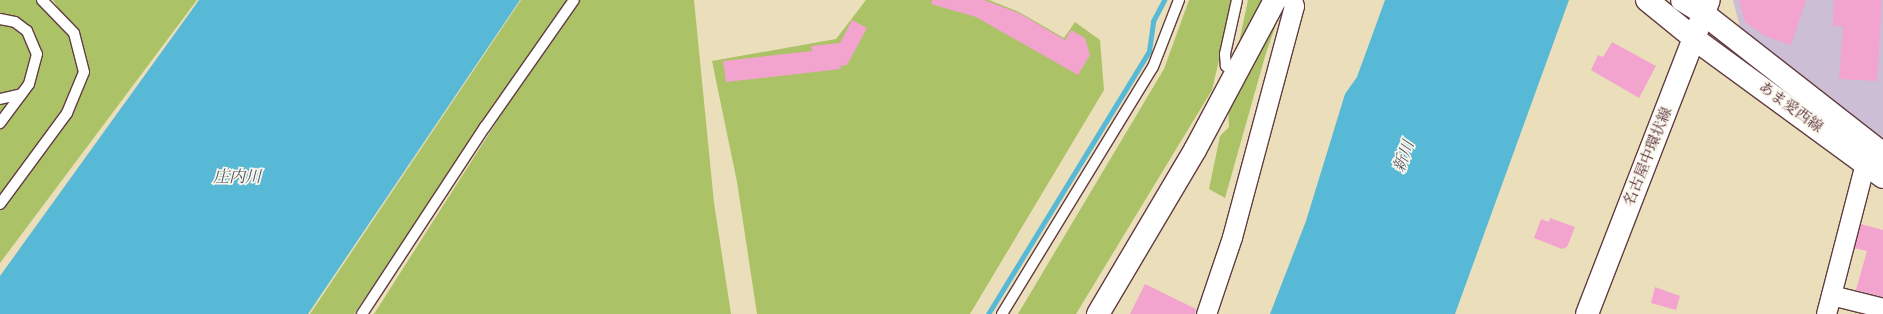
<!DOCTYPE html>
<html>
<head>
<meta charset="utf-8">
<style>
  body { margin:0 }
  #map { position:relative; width:1883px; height:314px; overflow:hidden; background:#ebdeba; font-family:Vollkorn,"Noto Serif JP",serif }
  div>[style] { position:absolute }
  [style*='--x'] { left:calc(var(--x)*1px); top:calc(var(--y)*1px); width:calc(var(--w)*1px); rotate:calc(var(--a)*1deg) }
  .industrial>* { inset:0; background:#ccbed4 }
  .green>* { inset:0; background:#abc267 }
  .water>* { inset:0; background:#57b9d6 }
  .stream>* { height:5px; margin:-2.5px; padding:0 2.5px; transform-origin:2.5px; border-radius:2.5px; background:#57b9d6 }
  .building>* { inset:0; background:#f2a4ce }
  .roads { filter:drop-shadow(1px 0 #623c40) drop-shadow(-1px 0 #623c40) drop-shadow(0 1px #623c40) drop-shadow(0 -1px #623c40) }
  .lane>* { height:10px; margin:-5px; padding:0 5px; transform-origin:5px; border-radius:5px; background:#fff }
  .street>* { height:19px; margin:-9.5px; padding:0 9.5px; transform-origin:9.5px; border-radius:9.5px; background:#fff }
  .secondary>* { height:22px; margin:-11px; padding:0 11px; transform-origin:11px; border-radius:11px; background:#fff }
  .primary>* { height:22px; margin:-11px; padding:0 11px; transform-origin:11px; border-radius:11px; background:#fff }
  span { translate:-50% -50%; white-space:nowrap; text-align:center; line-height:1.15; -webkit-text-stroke:3.5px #fbf7ec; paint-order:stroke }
  .street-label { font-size:15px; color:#4a1f2b }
  .water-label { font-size:16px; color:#4f5567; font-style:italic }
</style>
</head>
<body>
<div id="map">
  <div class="industrial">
    <div style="clip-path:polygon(1733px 0,1883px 0,1883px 144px,1742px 35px)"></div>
  </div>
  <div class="green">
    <div style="clip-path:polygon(0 0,43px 0,57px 6px,53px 0,197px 0,0 263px)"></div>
    <div style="clip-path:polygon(521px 0,567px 0,354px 314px,310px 314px)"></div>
    <div style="clip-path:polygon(578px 0,694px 0,714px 203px,731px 314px,374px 314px,557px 27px)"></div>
    <div style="clip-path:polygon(866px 0,989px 0,1019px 12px,1064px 38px,1075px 22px,1100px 40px,1104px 90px,970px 314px,757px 314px,737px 182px,712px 61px,836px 39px)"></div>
    <div style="clip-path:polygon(1189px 0,1233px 0,1212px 90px,1076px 314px,1018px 314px,1164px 69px)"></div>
    <div style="clip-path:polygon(1248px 0,1262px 0,1237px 52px)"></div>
    <div style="clip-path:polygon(1282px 8px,1266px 53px,1225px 198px,1209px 189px,1220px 136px,1229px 127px,1228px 104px)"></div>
  </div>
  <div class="water">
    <div style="clip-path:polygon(199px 0,520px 0,308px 314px,0 314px,0 276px)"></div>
    <div style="clip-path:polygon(1385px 0,1569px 0,1455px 314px,1270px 314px,1306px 221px,1345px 94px,1357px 77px)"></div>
  </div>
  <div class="stream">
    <div style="--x:988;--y:314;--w:308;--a:-58.5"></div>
    <div style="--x:1149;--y:51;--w:30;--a:-82"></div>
    <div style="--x:1153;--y:21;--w:24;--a:-62"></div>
  </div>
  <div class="building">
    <div style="clip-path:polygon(932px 0,984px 0,1019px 13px,1065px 40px,1071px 30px,1085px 38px,1090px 55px,1078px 75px,976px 17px,931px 4px)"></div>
    <div style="clip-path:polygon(1739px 0,1806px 0,1791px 45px,1765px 36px,1745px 22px)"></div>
    <div style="clip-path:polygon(1834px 0,1882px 0,1877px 81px,1839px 79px,1843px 26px,1833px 26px)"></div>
    <div style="clip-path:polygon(852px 20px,867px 28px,847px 65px,840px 66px,841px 69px,726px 82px,723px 61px,812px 51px,811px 46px,840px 43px)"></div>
    <div style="clip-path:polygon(1612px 42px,1656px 66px,1639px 98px,1591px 70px,1598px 55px,1603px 57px)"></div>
    <div style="clip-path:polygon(1550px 218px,1575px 227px,1567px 247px,1562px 249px,1534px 238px,1541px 219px,1549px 222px)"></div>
    <div style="clip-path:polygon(1861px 224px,1883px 230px,1883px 297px,1856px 290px,1867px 251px,1854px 248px)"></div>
    <div style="clip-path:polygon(1145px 284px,1196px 309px,1195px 314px,1130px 314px)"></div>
    <div style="clip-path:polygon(1655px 287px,1680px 296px,1676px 310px,1651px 303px)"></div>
  </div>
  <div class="roads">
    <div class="lane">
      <div style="--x:0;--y:19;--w:15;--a:11"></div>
      <div style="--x:15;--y:22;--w:15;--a:37"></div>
      <div style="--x:27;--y:31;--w:25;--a:67"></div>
      <div style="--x:37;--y:54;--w:31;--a:105"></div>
      <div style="--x:29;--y:84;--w:49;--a:126.6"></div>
      <div style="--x:1237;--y:74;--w:14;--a:-144"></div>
      <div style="--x:1226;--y:66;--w:12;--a:-95"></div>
      <div style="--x:1225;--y:54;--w:55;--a:-77.5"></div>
      <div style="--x:0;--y:99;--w:22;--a:-13"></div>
      <div style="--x:0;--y:204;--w:113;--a:-53.6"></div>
      <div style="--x:67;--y:113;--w:44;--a:-67.5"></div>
      <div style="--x:84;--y:72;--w:40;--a:-104.4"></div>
      <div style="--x:74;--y:33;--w:46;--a:-134.1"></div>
      <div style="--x:362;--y:314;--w:224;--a:-56.7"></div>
      <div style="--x:485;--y:127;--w:155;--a:-55"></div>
      <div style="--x:1002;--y:314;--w:289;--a:-58.6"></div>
      <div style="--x:1153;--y:67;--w:72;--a:-68.8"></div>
    </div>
    <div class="street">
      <div style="--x:1831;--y:295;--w:54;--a:14"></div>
      <div style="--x:1206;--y:314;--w:81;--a:-71.3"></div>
      <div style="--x:1232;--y:237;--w:239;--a:-75"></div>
      <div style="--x:1294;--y:6;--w:6;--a:-108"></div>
      <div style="--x:1826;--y:314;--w:156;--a:-75.5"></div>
    </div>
    <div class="secondary">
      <div style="--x:1647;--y:0;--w:63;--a:39.2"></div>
      <div style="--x:1682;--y:0;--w:26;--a:32"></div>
      <div style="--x:1098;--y:314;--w:191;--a:-59.4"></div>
      <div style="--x:1195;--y:150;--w:170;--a:-61.9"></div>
    </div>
    <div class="primary">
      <div style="--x:1704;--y:14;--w:227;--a:38"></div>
      <div style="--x:1696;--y:40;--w:232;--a:36.2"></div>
      <div style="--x:1587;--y:314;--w:337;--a:-68.8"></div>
    </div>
  </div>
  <div class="street-label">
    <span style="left:1790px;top:108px;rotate:36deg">あま愛西線</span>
    <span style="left:1649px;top:157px;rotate:-68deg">名古屋中環状線</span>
  </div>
  <div class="water-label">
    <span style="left:1405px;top:157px;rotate:-70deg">新川</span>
    <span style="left:237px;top:178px">庄内川</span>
  </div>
</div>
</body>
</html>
